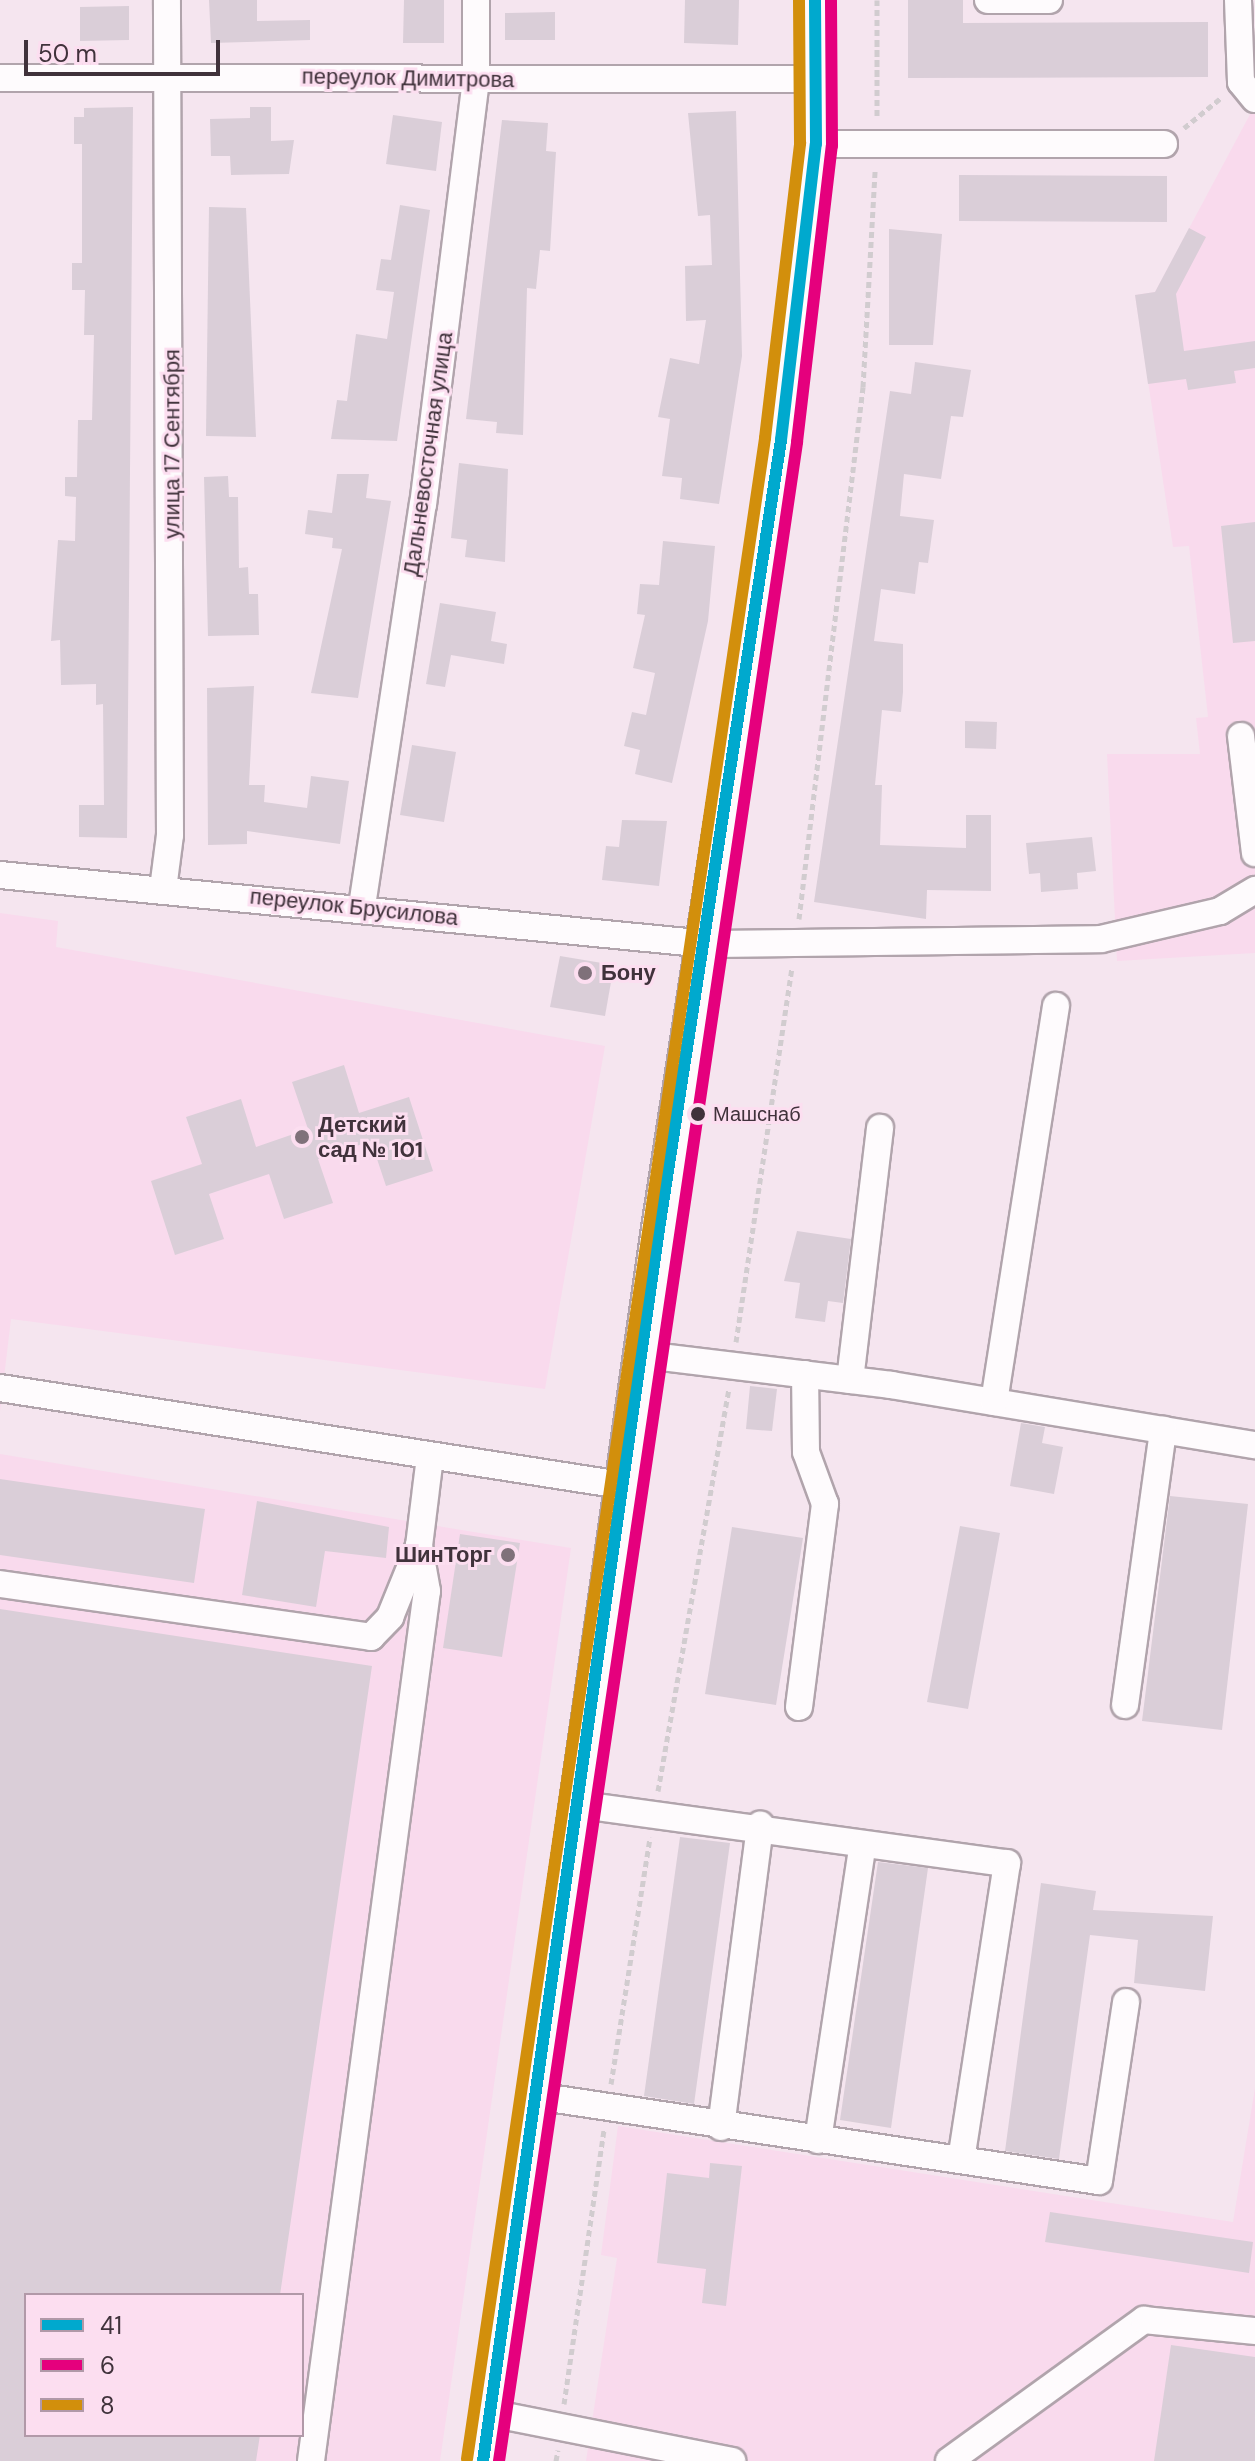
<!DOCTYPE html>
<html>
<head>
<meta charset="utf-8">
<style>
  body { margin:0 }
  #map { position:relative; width:1255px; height:2461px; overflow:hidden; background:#f5e5ef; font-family:"DM Sans",sans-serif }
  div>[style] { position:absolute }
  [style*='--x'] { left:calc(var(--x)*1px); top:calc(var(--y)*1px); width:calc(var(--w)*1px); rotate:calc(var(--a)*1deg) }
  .built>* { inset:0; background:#f9daed }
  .building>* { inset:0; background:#daced8 }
  .path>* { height:5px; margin-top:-2.5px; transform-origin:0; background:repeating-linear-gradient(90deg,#d1cccf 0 6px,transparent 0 10px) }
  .roads { filter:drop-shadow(2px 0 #b1a4ac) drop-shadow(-2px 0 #b1a4ac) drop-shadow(0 2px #b1a4ac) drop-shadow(0 -2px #b1a4ac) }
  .minor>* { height:26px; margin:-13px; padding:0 13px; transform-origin:13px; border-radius:13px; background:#fefbfd }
  .major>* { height:34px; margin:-17px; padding:0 17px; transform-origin:17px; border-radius:17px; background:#fefbfd }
  .bus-1>* { height:12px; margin:-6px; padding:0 6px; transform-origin:6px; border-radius:6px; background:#00a9ce }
  .bus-2>* { height:12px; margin:-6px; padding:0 6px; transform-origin:6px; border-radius:6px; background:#e5007d }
  .bus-3>* { height:12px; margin:-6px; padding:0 6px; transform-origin:6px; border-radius:6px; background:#d28f0c }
  .dots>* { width:22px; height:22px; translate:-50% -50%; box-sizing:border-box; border:4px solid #fcdef0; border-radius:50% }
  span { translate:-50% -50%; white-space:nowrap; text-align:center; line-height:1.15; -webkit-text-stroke:6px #fcdef0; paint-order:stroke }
  .bus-label { font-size:20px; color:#40323b }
  .left { translate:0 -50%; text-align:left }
  .street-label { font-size:22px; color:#40323b }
  .poi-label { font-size:22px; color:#40323b; font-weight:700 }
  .right { translate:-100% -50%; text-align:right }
  .legend { position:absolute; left:24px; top:2293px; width:280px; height:144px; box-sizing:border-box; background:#fcdef0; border:2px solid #b199a8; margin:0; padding:10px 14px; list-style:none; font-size:24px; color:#40323b }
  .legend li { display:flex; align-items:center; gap:16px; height:40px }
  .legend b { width:40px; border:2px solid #b199a8 }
  .scale { position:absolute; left:24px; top:40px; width:196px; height:36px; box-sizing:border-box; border:4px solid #40323b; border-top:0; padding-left:10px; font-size:24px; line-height:28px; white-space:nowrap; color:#40323b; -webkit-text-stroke:6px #fcdef0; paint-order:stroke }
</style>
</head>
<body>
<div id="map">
  <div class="built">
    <div style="clip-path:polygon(1255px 105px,1255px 953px,1117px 961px,1107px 754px,1200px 754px,1196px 718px,1208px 717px,1189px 546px,1173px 547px,1135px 295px,1155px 292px)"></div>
    <div style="clip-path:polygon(0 913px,58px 921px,56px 947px,605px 1046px,545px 1389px,11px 1319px,0 1411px)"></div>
    <div style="clip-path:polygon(evenodd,0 1454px,571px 1548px,440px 2461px,0 2461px,0 1454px,26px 2295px,302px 2295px,302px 2435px,26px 2435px,26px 2295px)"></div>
    <div style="clip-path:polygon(1255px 2088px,1255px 2461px,586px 2461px,617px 2258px,601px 2255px,618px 2126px,1233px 2222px)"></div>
  </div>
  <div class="building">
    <div style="clip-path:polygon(209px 0,257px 0,257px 21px,310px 20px,310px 40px,211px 43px)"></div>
    <div style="clip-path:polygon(404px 0,444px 0,444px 43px,403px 43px)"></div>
    <div style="clip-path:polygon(685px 0,739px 0,738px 45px,684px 43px)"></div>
    <div style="clip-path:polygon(908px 0,963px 0,963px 23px,1208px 22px,1208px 77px,908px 78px)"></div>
    <div style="clip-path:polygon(129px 6px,129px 40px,80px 41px,80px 7px)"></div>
    <div style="clip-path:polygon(555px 12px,555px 40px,505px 40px,505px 13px)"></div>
    <div style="clip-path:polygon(133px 107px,127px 838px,79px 837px,79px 805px,104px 805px,103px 704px,96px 705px,96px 684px,61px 685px,60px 640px,51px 641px,58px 540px,75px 541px,76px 497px,65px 496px,65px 477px,77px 477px,78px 420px,92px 420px,94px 335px,84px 335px,85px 290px,72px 290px,72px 263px,82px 263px,82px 144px,74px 144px,74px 117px,84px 117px,84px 108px)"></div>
    <div style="clip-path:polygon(250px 107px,271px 107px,271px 141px,294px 140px,289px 174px,231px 175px,230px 156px,211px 156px,210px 119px,250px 118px)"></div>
    <div style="clip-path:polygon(736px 111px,742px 356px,719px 504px,680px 499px,682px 478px,662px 476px,670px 419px,658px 417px,670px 358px,699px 364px,706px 320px,686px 321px,685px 266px,712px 265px,710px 215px,698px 216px,688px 113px)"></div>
    <div style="clip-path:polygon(393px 115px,442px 122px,436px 171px,386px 164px)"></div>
    <div style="clip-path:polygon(502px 120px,548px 123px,546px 151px,556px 152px,550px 251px,540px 250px,536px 289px,527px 288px,523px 435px,496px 433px,497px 422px,466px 419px)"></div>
    <div style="clip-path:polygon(959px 175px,1167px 176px,1167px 222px,959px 221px)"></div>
    <div style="clip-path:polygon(400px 205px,430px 210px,397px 441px,331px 439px,337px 400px,347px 401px,356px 334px,387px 339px,394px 292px,376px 290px,381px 259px,391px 260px)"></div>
    <div style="clip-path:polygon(209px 207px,246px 208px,256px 437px,206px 436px)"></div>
    <div style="clip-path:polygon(1189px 228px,1206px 237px,1176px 294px,1184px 351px,1255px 341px,1255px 368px,1234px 371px,1236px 383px,1188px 390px,1186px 379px,1148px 384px,1135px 295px,1155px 292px)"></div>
    <div style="clip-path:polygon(889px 229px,942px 234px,933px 345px,889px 345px)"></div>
    <div style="clip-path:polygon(915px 362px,971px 370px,963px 417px,951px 416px,941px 479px,904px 474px,900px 516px,934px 520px,928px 563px,919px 562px,915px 594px,881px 589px,874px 641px,903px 644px,903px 692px,901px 712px,882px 710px,875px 785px,882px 785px,880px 845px,966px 848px,966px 815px,991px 815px,991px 891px,927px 890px,926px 919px,814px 902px,890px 391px,911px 394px)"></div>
    <div style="clip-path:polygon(459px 463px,508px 469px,505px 562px,465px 557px,467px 540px,451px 538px)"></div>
    <div style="clip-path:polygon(337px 474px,369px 474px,366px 498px,391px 501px,358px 698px,311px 693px,342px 549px,332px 548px,333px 538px,305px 534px,308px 510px,332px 513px)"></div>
    <div style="clip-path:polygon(228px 476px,229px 497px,238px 497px,239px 568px,248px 567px,249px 594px,258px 594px,259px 635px,208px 636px,204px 477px)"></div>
    <div style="clip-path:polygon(1255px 522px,1255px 641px,1233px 643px,1221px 526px)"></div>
    <div style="clip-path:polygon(663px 541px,715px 546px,708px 621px,672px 783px,635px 774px,640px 750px,624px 746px,632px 712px,646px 715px,655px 673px,633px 668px,645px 615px,637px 614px,640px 584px,659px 585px)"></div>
    <div style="clip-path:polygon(440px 603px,496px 612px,491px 641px,507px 644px,504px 664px,451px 655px,445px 687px,426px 684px)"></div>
    <div style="clip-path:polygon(254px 686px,249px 785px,265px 785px,264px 802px,307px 808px,311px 776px,349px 781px,340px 844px,247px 831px,247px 844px,208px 845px,207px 688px)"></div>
    <div style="clip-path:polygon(965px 721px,997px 722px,996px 749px,965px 748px)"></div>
    <div style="clip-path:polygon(412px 745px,456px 752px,444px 822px,400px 815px)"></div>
    <div style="clip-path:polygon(622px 820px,667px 821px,659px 886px,602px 880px,606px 846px,619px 847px)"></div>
    <div style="clip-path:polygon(1092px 837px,1096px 871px,1077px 873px,1078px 889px,1041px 892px,1040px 873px,1029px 874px,1026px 843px)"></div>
    <div style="clip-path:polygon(560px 956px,614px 965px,605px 1016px,550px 1007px)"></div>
    <div style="clip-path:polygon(344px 1065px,359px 1113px,409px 1097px,433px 1171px,386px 1186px,371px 1141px,318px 1159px,333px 1203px,284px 1219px,269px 1174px,209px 1194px,224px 1239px,175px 1255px,151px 1181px,202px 1164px,186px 1117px,241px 1099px,256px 1147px,308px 1129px,292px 1082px)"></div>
    <div style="clip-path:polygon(797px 1231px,851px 1239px,843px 1303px,828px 1301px,825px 1322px,795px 1318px,800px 1283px,784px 1281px)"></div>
    <div style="clip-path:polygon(750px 1386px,777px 1389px,772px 1431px,746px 1429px)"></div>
    <div style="clip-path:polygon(1021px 1423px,1045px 1427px,1042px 1443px,1063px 1447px,1054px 1494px,1010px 1486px)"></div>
    <div style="clip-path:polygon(0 1479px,205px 1509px,194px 1583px,0 1555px)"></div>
    <div style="clip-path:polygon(1170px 1496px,1248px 1504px,1222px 1730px,1142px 1721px)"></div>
    <div style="clip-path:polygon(257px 1501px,389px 1527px,386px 1558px,325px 1551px,316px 1607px,242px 1595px)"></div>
    <div style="clip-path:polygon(960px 1526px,1000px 1533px,968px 1709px,927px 1702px)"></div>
    <div style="clip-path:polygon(732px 1527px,803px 1538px,776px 1705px,705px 1694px)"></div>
    <div style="clip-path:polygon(460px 1534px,520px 1543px,502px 1657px,443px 1648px)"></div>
    <div style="clip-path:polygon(0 1609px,372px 1666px,280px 2295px,26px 2295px,26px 2435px,260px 2435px,256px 2461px,0 2461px)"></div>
    <div style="clip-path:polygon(680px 1837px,730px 1843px,694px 2104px,644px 2096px)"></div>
    <div style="clip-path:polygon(878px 1862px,928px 1868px,891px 2128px,840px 2120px)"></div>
    <div style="clip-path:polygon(1041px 1883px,1096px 1891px,1093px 1910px,1213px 1916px,1205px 1991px,1134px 1983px,1138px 1940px,1090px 1935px,1059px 2159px,1005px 2151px)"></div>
    <div style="clip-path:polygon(710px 2163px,742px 2166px,726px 2306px,702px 2303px,706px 2269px,657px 2263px,667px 2173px,709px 2178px)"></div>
    <div style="clip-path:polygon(1050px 2212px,1253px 2242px,1249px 2273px,1045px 2242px)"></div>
    <div style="clip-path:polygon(1171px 2345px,1255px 2357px,1255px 2461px,1154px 2461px)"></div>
  </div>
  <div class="path">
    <div style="--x:877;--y:0;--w:119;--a:90"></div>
    <div style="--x:1184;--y:128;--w:49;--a:-39.2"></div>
    <div style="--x:799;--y:919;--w:536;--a:-83.14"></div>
    <div style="--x:863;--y:387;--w:218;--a:-86.8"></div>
    <div style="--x:736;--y:1342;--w:378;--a:-81.5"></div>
    <div style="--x:658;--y:1791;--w:409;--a:-80"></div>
    <div style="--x:611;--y:2084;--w:250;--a:-81"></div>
    <div style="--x:564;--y:2404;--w:278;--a:-81.7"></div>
    <div style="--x:556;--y:2461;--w:11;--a:-80"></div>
  </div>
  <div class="roads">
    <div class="minor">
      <div style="--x:988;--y:0;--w:61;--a:0"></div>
      <div style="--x:1238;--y:0;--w:82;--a:87.9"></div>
      <div style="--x:1241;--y:82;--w:22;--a:51"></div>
      <div style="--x:0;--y:78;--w:816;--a:0.07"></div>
      <div style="--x:816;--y:144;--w:348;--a:0"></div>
      <div style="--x:1241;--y:736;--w:118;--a:83.2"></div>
      <div style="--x:0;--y:875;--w:711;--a:5.57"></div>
      <div style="--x:708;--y:944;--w:393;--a:-0.7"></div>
      <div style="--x:1101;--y:939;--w:122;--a:-13.2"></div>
      <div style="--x:1220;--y:911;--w:41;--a:-31"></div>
      <div style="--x:163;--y:889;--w:54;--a:-82.6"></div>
      <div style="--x:170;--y:835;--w:835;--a:-90.21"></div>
      <div style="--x:362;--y:906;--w:406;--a:-81.4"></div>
      <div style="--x:423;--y:505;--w:428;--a:-82.9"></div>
      <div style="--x:476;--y:80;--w:80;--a:-90"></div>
      <div style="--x:644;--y:1355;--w:249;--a:6.9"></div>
      <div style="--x:891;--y:1385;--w:369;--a:9.4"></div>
      <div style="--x:850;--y:1380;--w:254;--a:-83.2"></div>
      <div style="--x:0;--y:1388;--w:635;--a:8.88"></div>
      <div style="--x:994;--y:1402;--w:401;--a:-81.1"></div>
      <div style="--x:0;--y:1584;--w:375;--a:8.1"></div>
      <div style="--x:371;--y:1637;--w:28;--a:-46"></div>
      <div style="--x:390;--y:1617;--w:77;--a:-67.8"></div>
      <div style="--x:1125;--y:1705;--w:278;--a:-82.1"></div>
      <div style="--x:799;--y:1707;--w:205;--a:-82.7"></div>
      <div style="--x:825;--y:1504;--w:55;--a:-110.1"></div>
      <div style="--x:806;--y:1452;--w:78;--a:-90.7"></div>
      <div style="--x:581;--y:1805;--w:430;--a:7.8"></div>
      <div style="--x:1007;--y:1863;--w:300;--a:98.8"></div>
      <div style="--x:536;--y:2096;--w:569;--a:8.59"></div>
      <div style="--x:1099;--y:2181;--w:181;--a:-81.4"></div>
      <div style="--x:721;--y:2127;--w:305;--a:-82.6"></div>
      <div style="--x:818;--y:2140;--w:299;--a:-81.4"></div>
      <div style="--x:490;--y:2413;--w:247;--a:11.2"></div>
      <div style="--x:311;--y:2461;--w:878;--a:-82.41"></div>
      <div style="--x:427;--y:1591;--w:46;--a:-100.1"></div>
      <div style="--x:419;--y:1546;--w:90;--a:-83"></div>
      <div style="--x:949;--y:2461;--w:241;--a:-35.9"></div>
      <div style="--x:1144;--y:2320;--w:112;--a:5.7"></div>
    </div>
    <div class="major">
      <div style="--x:483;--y:2461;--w:1245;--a:-81.87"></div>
      <div style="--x:659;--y:1229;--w:798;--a:-81.21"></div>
      <div style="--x:781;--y:440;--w:298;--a:-83.3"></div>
      <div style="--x:816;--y:144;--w:144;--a:-90.4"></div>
    </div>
  </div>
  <div class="bus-1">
    <div style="--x:483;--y:2461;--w:1245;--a:-81.87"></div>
    <div style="--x:659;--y:1229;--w:798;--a:-81.21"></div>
    <div style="--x:781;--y:440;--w:298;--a:-83.3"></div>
    <div style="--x:816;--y:144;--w:144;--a:-90.4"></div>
  </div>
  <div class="bus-2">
    <div style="--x:499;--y:2461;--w:2041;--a:-81.6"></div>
    <div style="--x:797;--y:442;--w:298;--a:-83.3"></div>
    <div style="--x:832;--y:146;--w:146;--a:-90.4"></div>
  </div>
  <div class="bus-3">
    <div style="--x:467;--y:2459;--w:2043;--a:-81.61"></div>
    <div style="--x:765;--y:438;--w:297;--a:-83.2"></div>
    <div style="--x:800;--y:143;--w:143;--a:-90.4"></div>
  </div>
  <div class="dots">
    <div style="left:585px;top:973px;background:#7f717a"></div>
    <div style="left:698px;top:1114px;background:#40323b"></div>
    <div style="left:302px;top:1137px;background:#7f717a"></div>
    <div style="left:508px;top:1555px;background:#7f717a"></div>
  </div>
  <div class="bus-label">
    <span class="left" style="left:713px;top:1114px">Машснаб</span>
  </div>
  <div class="street-label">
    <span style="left:408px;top:78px;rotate:1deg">переулок Димитрова</span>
    <span style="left:172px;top:444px;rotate:-90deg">улица 17 Сентября</span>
    <span style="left:428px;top:454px;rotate:-82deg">Дальневосточная улица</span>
    <span style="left:354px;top:907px;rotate:6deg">переулок Брусилова</span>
  </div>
  <div class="poi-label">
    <span class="left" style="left:601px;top:973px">Бону</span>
    <span class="left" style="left:318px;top:1137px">Детский<br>сад № 101</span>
    <span class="right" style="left:492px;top:1555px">ШинТорг</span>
  </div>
  <ul class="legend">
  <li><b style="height:10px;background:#00a9ce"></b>41</li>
  <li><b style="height:10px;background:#e5007d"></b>6</li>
  <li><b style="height:10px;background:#d28f0c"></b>8</li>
  </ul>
  <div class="scale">50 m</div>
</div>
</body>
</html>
